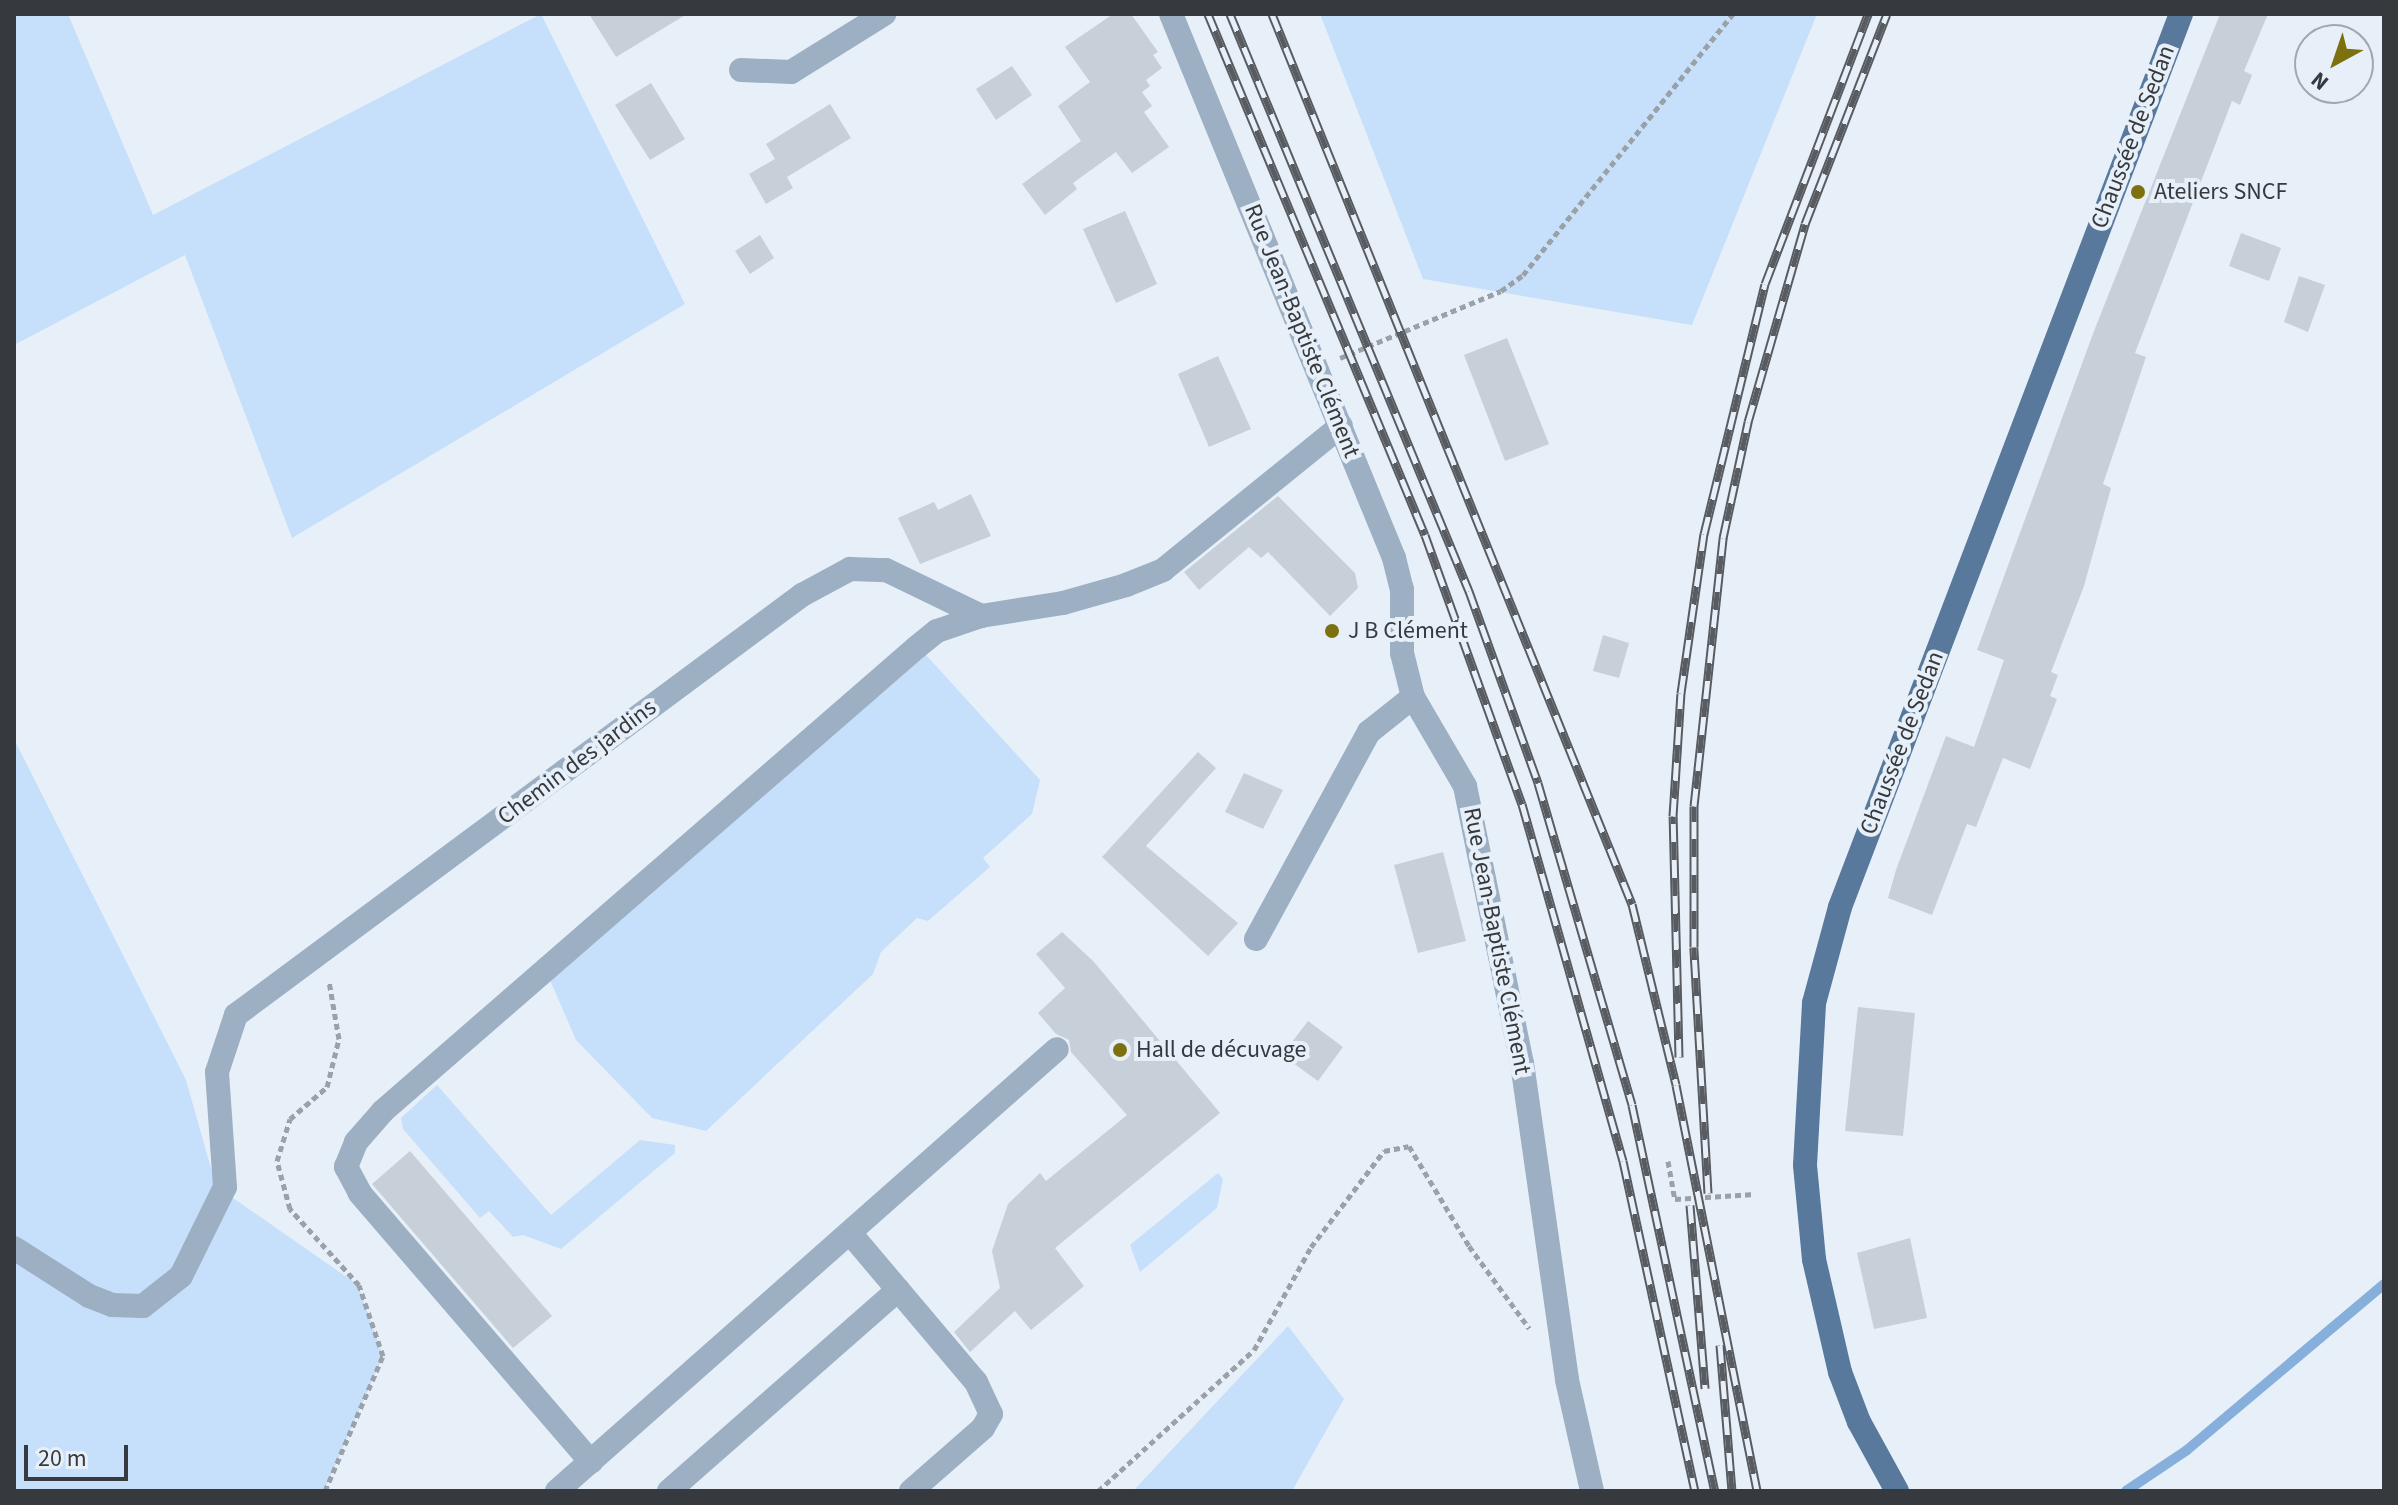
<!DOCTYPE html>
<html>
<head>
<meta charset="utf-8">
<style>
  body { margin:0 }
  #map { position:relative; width:2398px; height:1505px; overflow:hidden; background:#e7f0f9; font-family:"Source Sans 3",sans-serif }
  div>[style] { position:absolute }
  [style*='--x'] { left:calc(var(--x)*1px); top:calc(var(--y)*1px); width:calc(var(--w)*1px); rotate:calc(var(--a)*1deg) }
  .green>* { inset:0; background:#c6dffa }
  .stream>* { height:10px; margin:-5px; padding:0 5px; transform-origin:5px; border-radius:5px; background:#87afdc }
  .building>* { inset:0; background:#c7cfd8 }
  .path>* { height:5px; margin-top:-2.5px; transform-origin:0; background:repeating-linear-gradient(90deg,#9aa1a8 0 6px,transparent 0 10px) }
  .minor>* { height:24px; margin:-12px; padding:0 12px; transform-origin:12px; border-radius:12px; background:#9dafc3 }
  .major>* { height:24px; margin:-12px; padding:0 12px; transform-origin:12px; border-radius:12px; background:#58789c }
  .rail>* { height:9px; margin-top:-4.5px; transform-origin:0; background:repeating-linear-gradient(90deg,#e7f0f9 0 18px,#585c61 0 36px); box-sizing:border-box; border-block:2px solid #585c61 }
  .dots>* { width:22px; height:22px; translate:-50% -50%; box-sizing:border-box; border:4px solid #e7f0f9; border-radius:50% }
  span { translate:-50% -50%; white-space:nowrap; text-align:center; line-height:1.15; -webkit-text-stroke:8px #e7f0f9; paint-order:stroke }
  .street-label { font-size:24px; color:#36393d }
  .poi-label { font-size:24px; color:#36393d }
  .left { translate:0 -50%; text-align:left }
  .frame { position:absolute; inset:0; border:16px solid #36393d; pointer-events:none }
  .north { position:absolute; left:2294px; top:24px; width:80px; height:80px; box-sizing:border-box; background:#e7f0f9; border:2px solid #a0a7ae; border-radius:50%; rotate:220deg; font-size:22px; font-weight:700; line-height:32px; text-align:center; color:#36393d }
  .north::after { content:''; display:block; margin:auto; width:28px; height:36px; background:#7c700f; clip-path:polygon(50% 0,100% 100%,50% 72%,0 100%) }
  .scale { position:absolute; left:24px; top:1445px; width:104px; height:36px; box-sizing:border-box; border:4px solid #36393d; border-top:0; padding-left:10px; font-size:24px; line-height:28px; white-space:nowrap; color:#36393d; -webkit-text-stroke:6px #e7f0f9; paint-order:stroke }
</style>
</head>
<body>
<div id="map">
  <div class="green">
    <div style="clip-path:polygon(14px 14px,68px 14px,153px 215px,541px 14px,685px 304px,292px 538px,185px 255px,14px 345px)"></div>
    <div style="clip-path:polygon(1320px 14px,1817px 14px,1692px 325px,1423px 279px)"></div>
    <div style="clip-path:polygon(926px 655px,1040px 780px,1032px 814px,983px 858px,990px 867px,928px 921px,917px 918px,881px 952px,873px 974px,706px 1131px,652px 1118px,576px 1040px,550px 980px)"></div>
    <div style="clip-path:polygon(14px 739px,186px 1080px,216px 1186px,358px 1285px,383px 1356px,324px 1491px,14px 1491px)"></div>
    <div style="clip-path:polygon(437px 1085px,551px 1215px,640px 1140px,675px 1145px,675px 1153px,561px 1249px,523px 1235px,513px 1237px,489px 1211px,480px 1218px,403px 1129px,401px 1118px)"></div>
    <div style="clip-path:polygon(1218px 1173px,1223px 1179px,1217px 1208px,1140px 1272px,1130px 1245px)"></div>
    <div style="clip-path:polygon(1288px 1326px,1344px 1399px,1292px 1491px,1133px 1491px)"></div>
  </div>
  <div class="stream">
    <div style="--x:2126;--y:1491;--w:73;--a:-33.9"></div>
    <div style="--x:2187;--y:1450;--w:258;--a:-40.1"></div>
  </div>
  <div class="building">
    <div style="clip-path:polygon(589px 14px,687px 14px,616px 57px)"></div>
    <div style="clip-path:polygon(1113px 14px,1131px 14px,1158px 52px,1153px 55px,1162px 68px,1146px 80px,1150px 86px,1142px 92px,1152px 106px,1144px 112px,1169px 147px,1132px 173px,1116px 152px,1073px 183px,1077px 189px,1045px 215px,1022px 184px,1081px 141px,1058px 106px,1090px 82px,1065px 47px)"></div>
    <div style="clip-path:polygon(2220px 14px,2268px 14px,2244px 71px,2252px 75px,2240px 105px,2232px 101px,2135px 353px,2146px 357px,2103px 484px,2111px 488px,2084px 586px,2051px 672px,2058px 675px,2050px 696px,2057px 699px,2030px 769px,2003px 758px,1976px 827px,1967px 824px,1932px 915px,1888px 898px,1896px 870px,1946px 736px,1974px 747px,2004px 660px,1977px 650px,2094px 331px)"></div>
    <div style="clip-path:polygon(1012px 66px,1032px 95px,996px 120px,976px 89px)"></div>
    <div style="clip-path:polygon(651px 83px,685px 139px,650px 160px,615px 105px)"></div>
    <div style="clip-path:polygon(830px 104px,851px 138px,787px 177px,793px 188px,766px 204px,749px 174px,775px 159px,766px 144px)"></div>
    <div style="clip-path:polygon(1125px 211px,1157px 284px,1116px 303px,1083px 229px)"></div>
    <div style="clip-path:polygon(2241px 233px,2281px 248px,2269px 281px,2229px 266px)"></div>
    <div style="clip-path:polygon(760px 235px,774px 258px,750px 274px,735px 251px)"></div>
    <div style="clip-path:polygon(2299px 276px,2325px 285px,2308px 332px,2284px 322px)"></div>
    <div style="clip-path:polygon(1507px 338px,1549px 444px,1505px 461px,1464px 355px)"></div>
    <div style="clip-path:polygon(1218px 356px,1251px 429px,1209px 447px,1178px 374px)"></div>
    <div style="clip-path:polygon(971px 494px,991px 536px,920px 564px,898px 518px,934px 502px,938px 510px)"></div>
    <div style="clip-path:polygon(1278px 496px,1355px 573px,1358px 588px,1330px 616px,1268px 552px,1261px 558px,1249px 547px,1199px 590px,1184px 572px)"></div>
    <div style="clip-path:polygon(1603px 635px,1629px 643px,1619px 678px,1593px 671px)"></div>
    <div style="clip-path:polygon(1198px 752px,1216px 768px,1146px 846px,1238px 923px,1208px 956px,1102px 857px)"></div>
    <div style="clip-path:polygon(1244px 773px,1283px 790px,1263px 829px,1225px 812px)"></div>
    <div style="clip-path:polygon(1443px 852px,1466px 941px,1418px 953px,1394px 865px)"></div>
    <div style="clip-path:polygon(1062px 932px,1094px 962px,1220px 1113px,1055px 1248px,1084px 1286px,1031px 1330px,1015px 1311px,970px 1352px,954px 1332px,1000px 1288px,992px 1251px,1008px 1204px,1040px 1173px,1046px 1181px,1127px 1115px,1071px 1052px,1069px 1040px,1056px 1034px,1038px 1013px,1065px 988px,1036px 954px)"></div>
    <div style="clip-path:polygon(1858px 1007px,1915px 1013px,1903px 1136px,1845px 1131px)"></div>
    <div style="clip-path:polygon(1308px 1021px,1343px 1047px,1318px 1081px,1282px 1055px)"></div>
    <div style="clip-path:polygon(410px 1151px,552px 1316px,513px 1348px,372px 1184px)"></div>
    <div style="clip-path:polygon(1910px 1238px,1927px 1318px,1874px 1329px,1857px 1253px)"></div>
  </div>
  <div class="path">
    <div style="--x:1340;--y:358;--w:174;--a:-22.6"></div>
    <div style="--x:1501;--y:291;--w:27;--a:-36"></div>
    <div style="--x:1523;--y:275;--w:335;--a:-51.2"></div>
    <div style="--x:1668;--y:1161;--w:39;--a:80"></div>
    <div style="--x:1675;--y:1199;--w:80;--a:-3.6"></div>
    <div style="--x:325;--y:1491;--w:147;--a:-66.8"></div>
    <div style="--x:383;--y:1356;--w:75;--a:-108.7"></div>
    <div style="--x:359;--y:1285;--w:103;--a:-132.2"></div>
    <div style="--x:290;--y:1209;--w:50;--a:-105.2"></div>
    <div style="--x:277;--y:1161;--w:44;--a:-72.8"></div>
    <div style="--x:290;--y:1119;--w:49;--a:-40.9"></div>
    <div style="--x:327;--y:1087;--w:49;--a:-76"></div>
    <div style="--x:339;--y:1039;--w:59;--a:-99.8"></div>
    <div style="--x:1098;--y:1491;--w:210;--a:-42.1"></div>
    <div style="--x:1254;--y:1350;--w:118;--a:-61"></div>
    <div style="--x:1311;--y:1247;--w:121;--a:-52.8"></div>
    <div style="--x:1384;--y:1151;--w:25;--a:-11"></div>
    <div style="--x:1409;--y:1146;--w:117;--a:59"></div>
    <div style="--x:1469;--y:1246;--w:102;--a:53.8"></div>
  </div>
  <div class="minor">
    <div style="--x:1171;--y:14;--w:588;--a:67.71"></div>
    <div style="--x:1394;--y:558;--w:32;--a:76"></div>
    <div style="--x:1402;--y:589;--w:64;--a:90"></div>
    <div style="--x:1402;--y:653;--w:45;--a:76"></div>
    <div style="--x:1413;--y:697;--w:103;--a:59.7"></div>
    <div style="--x:1465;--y:786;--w:283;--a:78.4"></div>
    <div style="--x:1522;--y:1063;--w:320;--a:81.9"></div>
    <div style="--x:1567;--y:1380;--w:114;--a:77.3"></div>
    <div style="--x:741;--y:70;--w:50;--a:2.3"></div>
    <div style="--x:791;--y:72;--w:110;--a:-31.9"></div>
    <div style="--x:1256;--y:939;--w:236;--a:-61.4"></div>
    <div style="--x:1369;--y:732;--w:56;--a:-38.5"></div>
    <div style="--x:850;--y:1233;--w:195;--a:49.8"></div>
    <div style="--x:976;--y:1382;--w:35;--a:65"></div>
    <div style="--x:991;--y:1414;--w:16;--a:120"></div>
    <div style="--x:983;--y:1428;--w:96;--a:138.8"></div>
    <div style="--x:14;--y:1248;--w:89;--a:32.6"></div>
    <div style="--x:89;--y:1296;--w:25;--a:21"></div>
    <div style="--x:112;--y:1305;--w:31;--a:2"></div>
    <div style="--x:143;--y:1306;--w:48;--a:-38.3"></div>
    <div style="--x:181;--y:1276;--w:99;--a:-63.7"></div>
    <div style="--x:225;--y:1187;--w:115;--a:-94"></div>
    <div style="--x:217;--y:1072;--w:60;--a:-71.6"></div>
    <div style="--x:236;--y:1015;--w:705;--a:-36.58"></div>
    <div style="--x:802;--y:595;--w:55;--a:-28.4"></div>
    <div style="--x:850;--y:569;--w:36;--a:2"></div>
    <div style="--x:886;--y:570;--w:106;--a:25.8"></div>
    <div style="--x:981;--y:616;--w:83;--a:-9"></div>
    <div style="--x:1063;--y:603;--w:66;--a:-15.9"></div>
    <div style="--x:1126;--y:585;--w:40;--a:-22"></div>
    <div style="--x:1163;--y:570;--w:229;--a:-39"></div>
    <div style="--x:591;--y:1462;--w:355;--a:-130.7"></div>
    <div style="--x:360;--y:1193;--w:30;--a:-118"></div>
    <div style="--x:346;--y:1167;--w:27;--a:-68"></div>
    <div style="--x:356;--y:1142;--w:41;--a:-48.9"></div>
    <div style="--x:383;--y:1111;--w:707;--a:-40.99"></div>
    <div style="--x:917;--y:647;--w:26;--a:-39"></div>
    <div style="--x:937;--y:631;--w:46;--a:-18.8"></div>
    <div style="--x:557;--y:1491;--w:667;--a:-41.48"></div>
    <div style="--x:669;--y:1491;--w:305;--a:-41.3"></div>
  </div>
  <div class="major">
    <div style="--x:1897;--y:1491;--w:79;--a:-118.8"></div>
    <div style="--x:1859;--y:1422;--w:53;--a:-110.8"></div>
    <div style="--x:1840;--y:1372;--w:116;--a:-103"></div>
    <div style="--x:1814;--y:1259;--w:94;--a:-95.5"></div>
    <div style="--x:1805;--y:1165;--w:162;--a:-86.8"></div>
    <div style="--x:1814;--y:1003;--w:99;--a:-74.8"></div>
    <div style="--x:1840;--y:907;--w:956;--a:-69.1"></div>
  </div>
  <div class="rail">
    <div style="--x:1208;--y:14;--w:564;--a:67.39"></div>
    <div style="--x:1425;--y:535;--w:286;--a:70.2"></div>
    <div style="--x:1522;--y:804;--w:371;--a:74.2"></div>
    <div style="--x:1623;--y:1161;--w:338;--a:77.7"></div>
    <div style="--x:1230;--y:14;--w:625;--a:67.5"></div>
    <div style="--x:1469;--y:591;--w:204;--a:70.2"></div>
    <div style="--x:1538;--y:783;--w:335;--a:73.7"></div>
    <div style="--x:1632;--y:1105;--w:395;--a:77.9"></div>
    <div style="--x:1272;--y:14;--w:960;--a:67.98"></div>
    <div style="--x:1632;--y:904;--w:186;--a:76.3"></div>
    <div style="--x:1676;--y:1085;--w:414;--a:78.7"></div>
    <div style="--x:1679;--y:1057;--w:241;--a:-91.4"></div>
    <div style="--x:1673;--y:816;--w:123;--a:-86.3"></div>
    <div style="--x:1681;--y:693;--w:161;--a:-81.8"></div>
    <div style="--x:1704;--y:534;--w:257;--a:-76.3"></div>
    <div style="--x:1765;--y:284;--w:289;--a:-69.1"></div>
    <div style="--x:1708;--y:1193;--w:246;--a:-93.3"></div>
    <div style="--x:1694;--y:947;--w:141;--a:-90"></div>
    <div style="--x:1694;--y:806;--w:270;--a:-83.8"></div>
    <div style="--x:1723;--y:538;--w:119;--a:-77.8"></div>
    <div style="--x:1748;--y:422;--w:206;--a:-73.9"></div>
    <div style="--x:1805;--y:224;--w:225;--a:-68.7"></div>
    <div style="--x:1690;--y:1205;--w:184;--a:85.3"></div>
    <div style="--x:1720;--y:1345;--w:146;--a:85.3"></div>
  </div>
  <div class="dots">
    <div style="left:2138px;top:192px;background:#7c700f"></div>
    <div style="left:1332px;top:631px;background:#7c700f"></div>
    <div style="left:1120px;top:1050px;background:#7c700f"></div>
  </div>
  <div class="street-label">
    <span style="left:2133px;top:137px;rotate:-69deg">Chaussée de Sedan</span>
    <span style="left:1302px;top:331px;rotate:68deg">Rue Jean-Baptiste Clément</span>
    <span style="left:1902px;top:743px;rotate:-69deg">Chaussée de Sedan</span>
    <span style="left:577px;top:762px;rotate:-37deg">Chemin des jardins</span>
    <span style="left:1497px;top:941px;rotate:79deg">Rue Jean-Baptiste Clément</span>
  </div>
  <div class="poi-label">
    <span class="left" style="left:2154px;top:192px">Ateliers SNCF</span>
    <span class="left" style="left:1348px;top:631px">J B Clément</span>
    <span class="left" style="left:1136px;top:1050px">Hall de décuvage</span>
  </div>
  <div class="frame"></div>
  <div class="north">N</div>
  <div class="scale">20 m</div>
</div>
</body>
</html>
